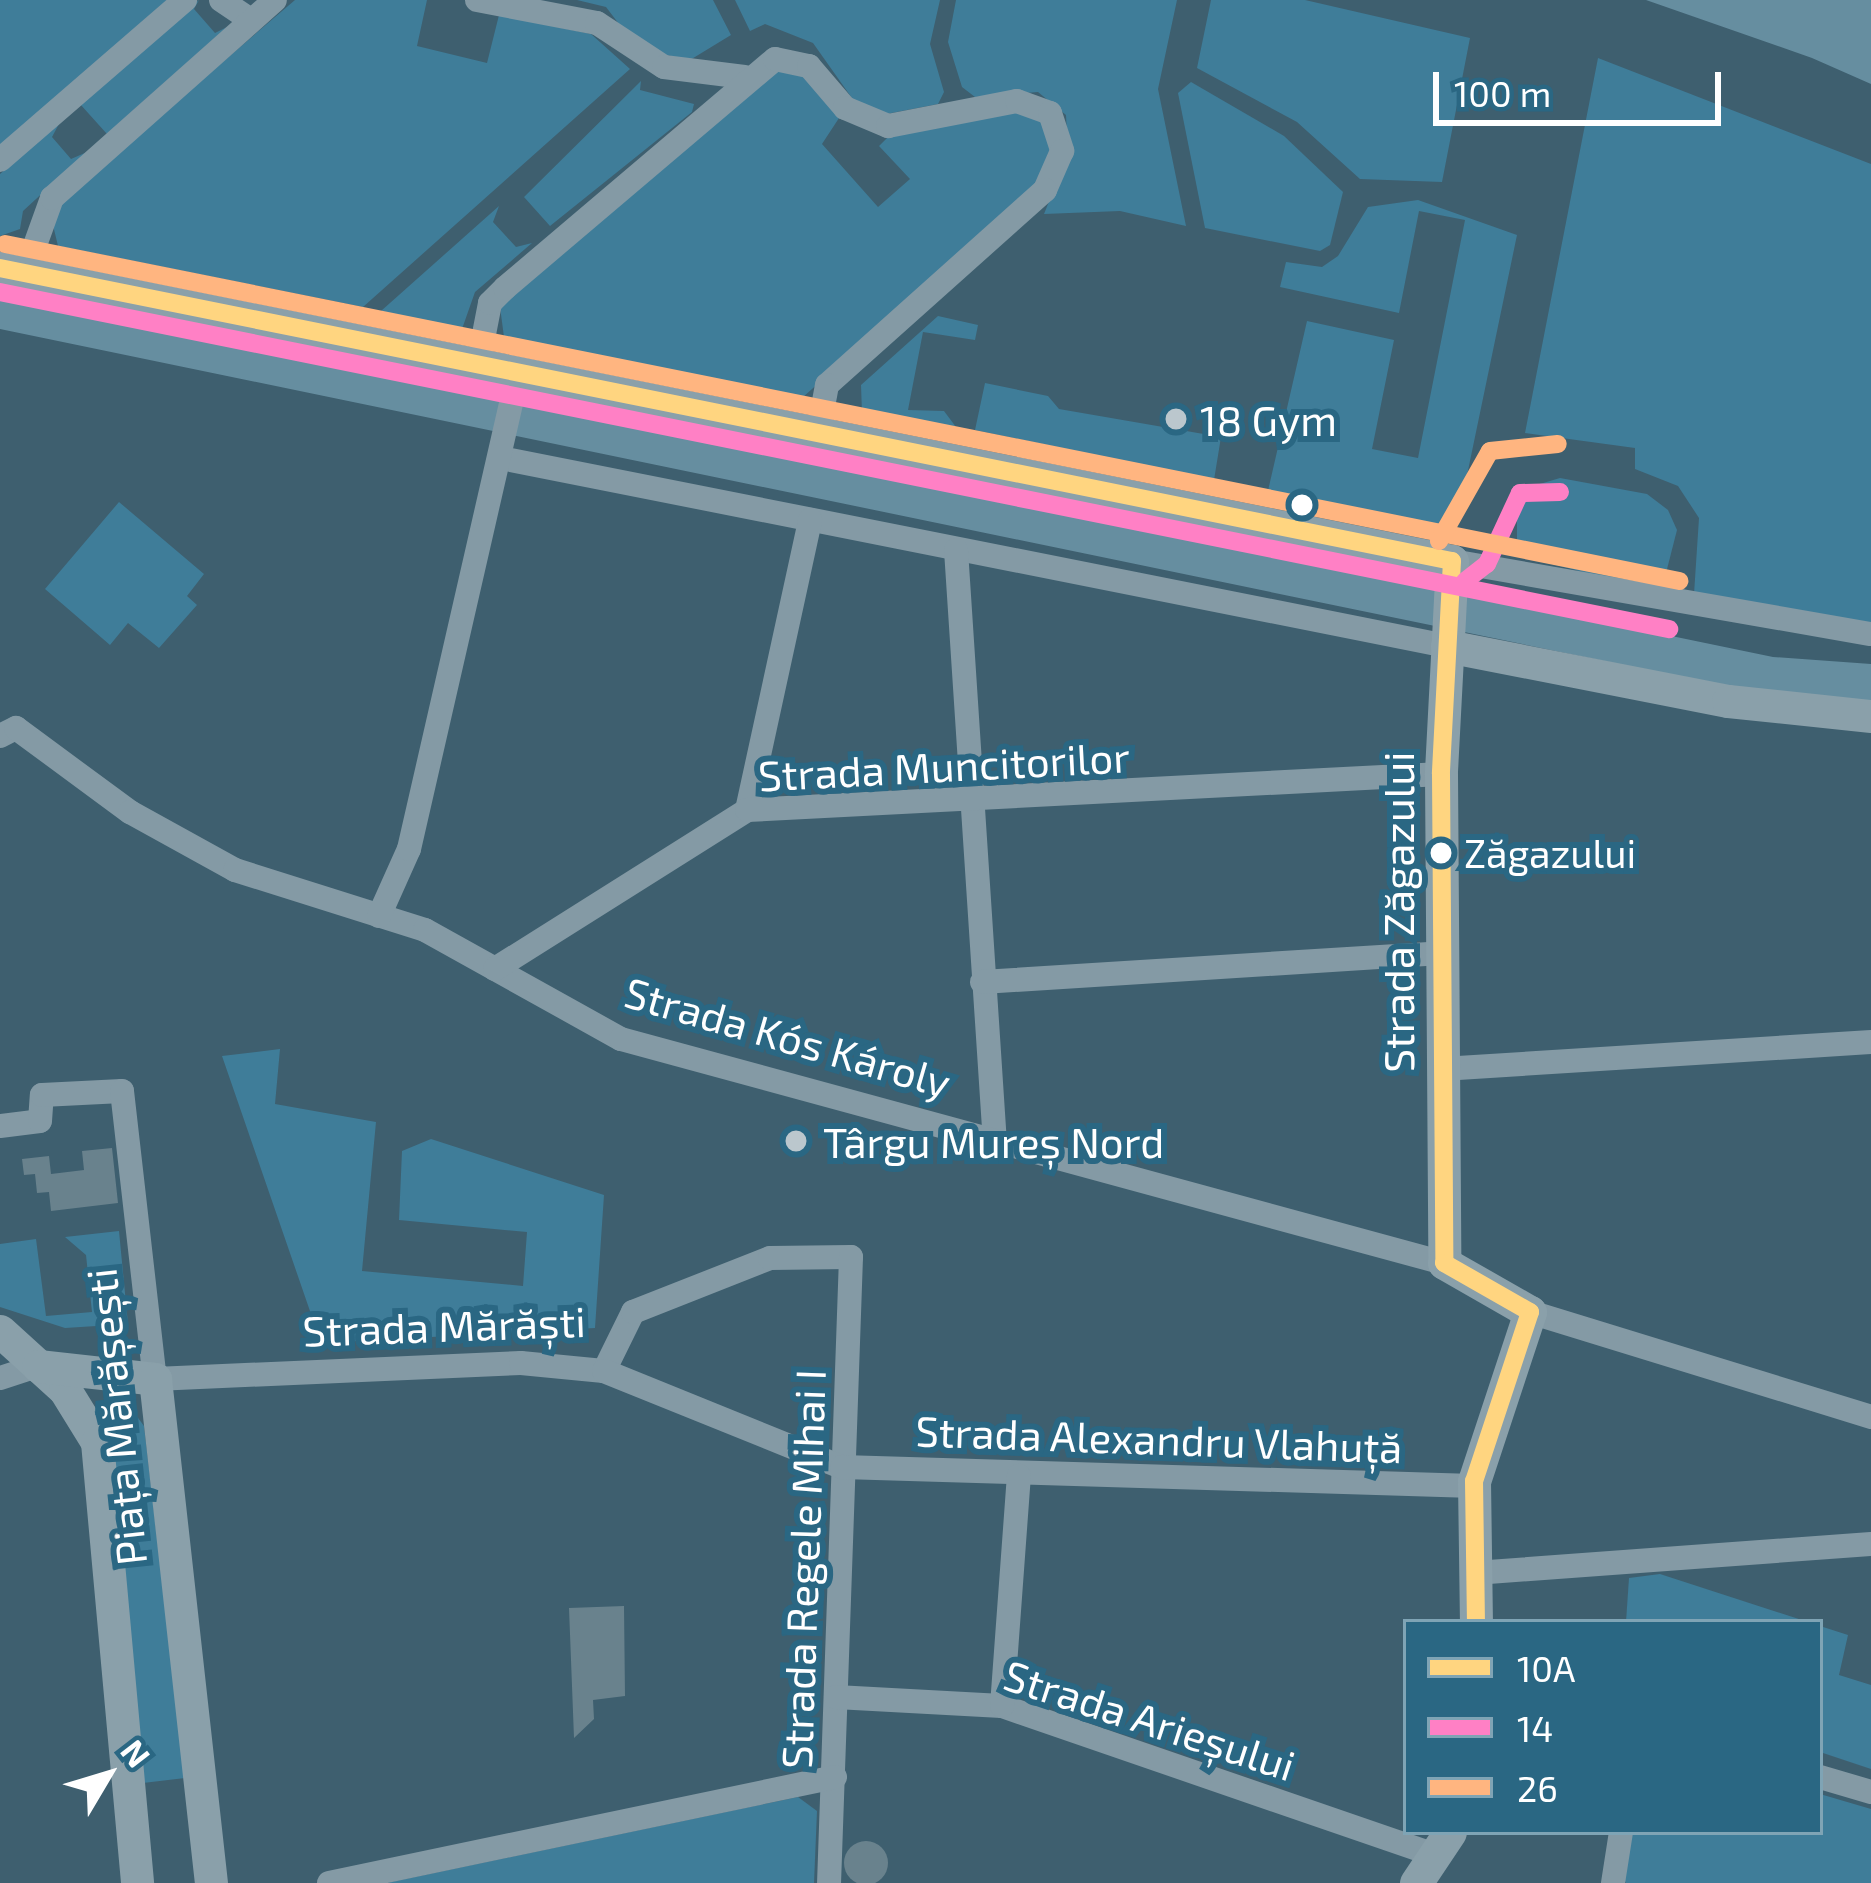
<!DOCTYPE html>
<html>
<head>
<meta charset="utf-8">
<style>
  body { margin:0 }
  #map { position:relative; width:1871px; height:1883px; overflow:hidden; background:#3e5f6f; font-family:"Exo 2",sans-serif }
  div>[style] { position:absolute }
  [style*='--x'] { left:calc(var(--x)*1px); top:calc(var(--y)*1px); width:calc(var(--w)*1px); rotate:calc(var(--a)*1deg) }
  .green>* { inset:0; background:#3f7d99 }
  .water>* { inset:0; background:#668ea0 }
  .building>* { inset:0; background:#69828d }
  .round { border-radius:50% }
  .street>* { height:24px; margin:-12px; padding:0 12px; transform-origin:12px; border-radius:12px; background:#849aa5 }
  .secondary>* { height:33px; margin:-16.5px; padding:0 16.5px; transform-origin:16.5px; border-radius:16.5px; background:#8aa0aa }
  .bus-1>* { height:18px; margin:-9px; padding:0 9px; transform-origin:9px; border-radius:9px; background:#ffd580 }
  .bus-2>* { height:18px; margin:-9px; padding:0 9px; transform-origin:9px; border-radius:9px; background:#ff80c5 }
  .bus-3>* { height:18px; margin:-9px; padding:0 9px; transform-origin:9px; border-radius:9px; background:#ffb580 }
  .dots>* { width:33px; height:33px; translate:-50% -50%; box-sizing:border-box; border:6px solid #2a6783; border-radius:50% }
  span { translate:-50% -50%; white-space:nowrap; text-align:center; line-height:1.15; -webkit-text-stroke:12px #2a6783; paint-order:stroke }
  .bus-label { font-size:39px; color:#fff }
  .left { translate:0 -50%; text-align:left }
  .poi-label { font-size:42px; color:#fff }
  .street-label { font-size:42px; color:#fff }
  .legend { position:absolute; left:1403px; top:1619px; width:420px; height:216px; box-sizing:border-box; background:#2a6783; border:3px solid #7fa4b5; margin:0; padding:15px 21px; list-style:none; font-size:36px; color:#fff }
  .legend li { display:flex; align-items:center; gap:24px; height:60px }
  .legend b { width:60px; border:3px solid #7fa4b5 }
  .north { position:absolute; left:48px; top:1715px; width:120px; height:120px; -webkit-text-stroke:9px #2a6783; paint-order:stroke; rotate:52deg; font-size:33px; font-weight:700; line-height:48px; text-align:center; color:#fff }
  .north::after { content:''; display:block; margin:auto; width:42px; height:54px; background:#fff; clip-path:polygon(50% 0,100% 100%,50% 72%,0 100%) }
  .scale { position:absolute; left:1433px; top:72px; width:288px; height:54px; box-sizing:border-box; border:6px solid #fff; border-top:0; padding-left:15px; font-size:36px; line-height:42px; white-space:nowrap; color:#fff; -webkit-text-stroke:9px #2a6783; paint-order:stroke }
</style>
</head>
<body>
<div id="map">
  <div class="green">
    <div style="clip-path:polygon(0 0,167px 0,0 147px)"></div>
    <div style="clip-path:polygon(199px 0,194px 9px,215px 33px,227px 27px,107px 134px,80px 104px)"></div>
    <div style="clip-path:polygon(295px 0,427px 0,417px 46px,487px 63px,499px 15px,591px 34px,630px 69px,363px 307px,58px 246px,52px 221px,66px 196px)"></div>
    <div style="clip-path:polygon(577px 0,713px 0,731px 35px,690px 60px,638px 49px,606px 7px)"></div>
    <div style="clip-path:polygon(735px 0,940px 0,930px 44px,944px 92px,938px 104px,886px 114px,859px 108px,813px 43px,765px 24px,750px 31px)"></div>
    <div style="clip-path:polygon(956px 0,1177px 0,1158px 89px,1186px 226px,1120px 211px,1044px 214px,1068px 154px,1066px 115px,1038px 92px,975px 97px,962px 87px,948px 42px)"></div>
    <div style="clip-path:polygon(1211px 0,1305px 0,1470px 38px,1442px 182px,1360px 179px,1297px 122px,1197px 68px)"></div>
    <div style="clip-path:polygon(1598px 58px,1871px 164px,1871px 626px,1694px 594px,1699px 518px,1678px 486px,1635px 469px,1635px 448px,1525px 433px)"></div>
    <div style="clip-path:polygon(774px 69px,803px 73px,841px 115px,822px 144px,878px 207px,910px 179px,879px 146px,888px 137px,1014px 110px,1043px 120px,1052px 159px,1040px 184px,802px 398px,504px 337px,500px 307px)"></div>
    <div style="clip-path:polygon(641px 81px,640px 90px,694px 104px,692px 112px,550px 226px,524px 197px)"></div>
    <div style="clip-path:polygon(1191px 82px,1284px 136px,1343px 192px,1330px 245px,1320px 251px,1205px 228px,1178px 93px)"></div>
    <div style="clip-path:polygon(60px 122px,52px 137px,71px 159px,87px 152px,23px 211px,20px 229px,0 236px,0 174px)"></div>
    <div style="clip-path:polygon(1418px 200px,1517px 235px,1455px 533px,1267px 495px,1307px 321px,1394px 340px,1372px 449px,1418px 458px,1465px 220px,1419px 211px,1399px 313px,1280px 287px,1286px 262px,1322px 267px,1338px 256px,1368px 207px)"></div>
    <div style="clip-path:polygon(499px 206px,493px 222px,516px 247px,532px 243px,475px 292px,462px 329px,381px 311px)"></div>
    <div style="clip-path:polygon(938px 316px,978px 325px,975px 340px,923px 332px,908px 410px,944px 411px,959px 431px,862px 413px,861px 385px)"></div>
    <div style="clip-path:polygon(985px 383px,1048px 396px,1059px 409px,1221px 437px,1214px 480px,975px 430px)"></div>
    <div style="clip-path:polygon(1560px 478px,1647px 494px,1668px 510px,1677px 530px,1665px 577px,1645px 588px,1517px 555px,1517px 512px,1533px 486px)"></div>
    <div style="clip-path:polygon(119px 502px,204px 574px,187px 596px,197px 605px,159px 648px,128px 623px,110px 645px,45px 589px)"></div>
    <div style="clip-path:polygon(280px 1049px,275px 1104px,376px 1122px,362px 1271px,523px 1286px,527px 1232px,399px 1220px,402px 1151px,431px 1139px,604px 1195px,595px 1328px,321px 1343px,222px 1056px)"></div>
    <div style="clip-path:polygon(119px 1231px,128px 1324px,65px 1328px,0 1307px,0 1244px,36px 1239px,46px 1316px,92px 1312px,86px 1255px,65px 1237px)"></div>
    <div style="clip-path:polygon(127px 1403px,144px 1426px,185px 1778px,143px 1783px,101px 1422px)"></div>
    <div style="clip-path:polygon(1660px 1574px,1808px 1622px,1626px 1622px,1629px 1578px)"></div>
    <div style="clip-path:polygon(1820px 1626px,1848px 1635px,1839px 1675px,1871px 1685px,1871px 1769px,1820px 1752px)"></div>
    <div style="clip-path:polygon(1820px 1794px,1871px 1809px,1871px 1883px,1626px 1883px,1621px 1874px,1629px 1832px,1820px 1832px)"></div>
    <div style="clip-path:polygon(798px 1797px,817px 1811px,814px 1883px,386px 1883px)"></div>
  </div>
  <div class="water">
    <div style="clip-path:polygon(1646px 0,1871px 0,1871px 84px,1812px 58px)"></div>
    <div style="clip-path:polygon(0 290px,1773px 657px,1871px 664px,1871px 703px,1773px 696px,0 329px)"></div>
  </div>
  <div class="building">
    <div style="clip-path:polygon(112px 1148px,118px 1203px,51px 1211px,49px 1192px,37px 1193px,35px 1174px,24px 1175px,22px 1159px,49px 1156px,51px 1174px,84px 1170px,82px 1151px)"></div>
    <div style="clip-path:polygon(624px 1606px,625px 1696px,593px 1700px,594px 1719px,574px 1738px,569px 1608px)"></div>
    <div class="round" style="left:844px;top:1841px;width:44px;height:44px"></div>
  </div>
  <div class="street">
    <div style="--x:221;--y:0;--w:34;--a:34"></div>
    <div style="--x:477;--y:0;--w:122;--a:10.9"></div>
    <div style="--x:597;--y:23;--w:80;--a:33.3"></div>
    <div style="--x:664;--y:67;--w:81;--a:7.1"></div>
    <div style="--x:0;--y:160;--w:245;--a:-40.9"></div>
    <div style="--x:25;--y:273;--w:80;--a:-70.2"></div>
    <div style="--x:52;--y:198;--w:298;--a:-41.6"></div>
    <div style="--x:478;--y:365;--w:63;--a:-79"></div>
    <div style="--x:490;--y:303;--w:21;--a:-45"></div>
    <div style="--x:505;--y:288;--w:354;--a:-40.3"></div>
    <div style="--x:775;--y:59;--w:35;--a:12"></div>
    <div style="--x:809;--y:66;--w:55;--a:49.4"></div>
    <div style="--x:845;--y:108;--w:47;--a:22.7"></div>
    <div style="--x:888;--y:126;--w:131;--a:-11"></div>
    <div style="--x:1017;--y:101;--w:35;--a:20"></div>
    <div style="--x:1050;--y:113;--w:40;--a:72"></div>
    <div style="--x:1062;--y:151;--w:43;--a:113.6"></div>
    <div style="--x:1045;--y:190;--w:292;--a:138.2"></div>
    <div style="--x:827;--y:385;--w:50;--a:100.4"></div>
    <div style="--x:501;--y:458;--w:964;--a:11.24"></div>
    <div style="--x:956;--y:550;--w:594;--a:86.24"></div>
    <div style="--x:1452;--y:561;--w:425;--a:9.9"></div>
    <div style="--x:0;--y:736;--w:18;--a:-27"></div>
    <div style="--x:16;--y:728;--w:142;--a:36.4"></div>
    <div style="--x:130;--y:812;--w:120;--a:28.9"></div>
    <div style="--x:235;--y:870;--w:199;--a:17.5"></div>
    <div style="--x:425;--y:930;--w:224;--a:29.1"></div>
    <div style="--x:621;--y:1039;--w:853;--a:15.23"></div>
    <div style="--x:747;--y:810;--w:297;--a:-77.7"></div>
    <div style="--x:379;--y:916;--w:73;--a:-65.9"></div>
    <div style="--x:409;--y:849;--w:487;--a:-77.1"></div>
    <div style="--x:495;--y:969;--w:298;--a:-32.2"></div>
    <div style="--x:747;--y:810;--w:695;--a:-2.97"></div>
    <div style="--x:982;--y:982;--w:460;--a:-3.6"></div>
    <div style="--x:1442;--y:1069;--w:430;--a:-3.6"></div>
    <div style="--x:0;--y:1126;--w:40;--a:-7.1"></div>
    <div style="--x:40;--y:1121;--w:26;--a:-86"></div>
    <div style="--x:42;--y:1095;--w:80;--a:-2.9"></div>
    <div style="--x:122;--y:1091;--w:290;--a:83.5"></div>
    <div style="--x:155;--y:1379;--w:366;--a:-2.5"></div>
    <div style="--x:521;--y:1363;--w:83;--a:5.5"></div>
    <div style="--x:604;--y:1371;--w:66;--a:-63.8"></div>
    <div style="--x:633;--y:1312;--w:147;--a:-21.5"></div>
    <div style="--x:770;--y:1258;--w:81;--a:-0.7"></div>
    <div style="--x:851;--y:1257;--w:626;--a:92.01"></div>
    <div style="--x:1530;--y:1312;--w:357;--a:17.1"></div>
    <div style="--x:604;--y:1371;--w:257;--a:22"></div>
    <div style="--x:842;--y:1467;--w:632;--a:1.72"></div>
    <div style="--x:0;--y:1378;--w:40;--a:-18"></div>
    <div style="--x:1475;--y:1573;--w:397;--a:-4.2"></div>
    <div style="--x:836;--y:1697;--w:166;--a:3.1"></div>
    <div style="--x:1002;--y:1706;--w:456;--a:19"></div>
    <div style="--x:1002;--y:1706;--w:231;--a:-85.8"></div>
    <div style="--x:1820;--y:1777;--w:53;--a:16.4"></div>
    <div style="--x:329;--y:1883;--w:517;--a:-11.83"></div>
    <div style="--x:1613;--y:1883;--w:52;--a:-81.1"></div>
  </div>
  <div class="secondary">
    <div style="--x:0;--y:268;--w:1481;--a:11.41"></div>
    <div style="--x:1452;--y:561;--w:213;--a:93"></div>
    <div style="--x:1441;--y:774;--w:489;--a:89.6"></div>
    <div style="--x:1444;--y:1263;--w:99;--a:29.7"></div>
    <div style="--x:1530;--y:1312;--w:178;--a:108.3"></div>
    <div style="--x:1474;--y:1481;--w:141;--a:89.2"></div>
    <div style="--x:1447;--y:646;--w:286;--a:11.1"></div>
    <div style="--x:1728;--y:701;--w:144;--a:6"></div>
    <div style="--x:0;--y:1331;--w:88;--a:42.2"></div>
    <div style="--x:65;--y:1390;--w:61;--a:58.4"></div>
    <div style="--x:97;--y:1442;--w:443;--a:84.8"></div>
    <div style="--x:38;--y:1366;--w:118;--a:6.3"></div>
    <div style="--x:155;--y:1379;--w:507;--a:83.66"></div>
    <div style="--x:1416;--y:1883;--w:61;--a:-56.3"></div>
  </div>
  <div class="bus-1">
    <div style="--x:0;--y:268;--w:1481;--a:11.41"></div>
    <div style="--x:1452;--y:561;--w:213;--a:93"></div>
    <div style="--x:1441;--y:774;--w:489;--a:89.6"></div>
    <div style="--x:1444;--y:1263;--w:99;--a:29.7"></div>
    <div style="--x:1530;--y:1312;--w:178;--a:108.3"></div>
    <div style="--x:1474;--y:1481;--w:141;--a:89.2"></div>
  </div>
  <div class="bus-2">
    <div style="--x:0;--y:292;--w:1703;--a:11.42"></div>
    <div style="--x:1465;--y:581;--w:28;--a:-38"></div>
    <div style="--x:1487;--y:564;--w:78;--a:-65.1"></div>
    <div style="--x:1520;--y:493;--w:40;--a:-1.4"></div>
  </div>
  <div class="bus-3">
    <div style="--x:5;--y:244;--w:1708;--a:11.38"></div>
    <div style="--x:1439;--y:541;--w:103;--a:-60.5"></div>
    <div style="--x:1490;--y:451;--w:68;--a:-5.9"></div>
  </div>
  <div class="dots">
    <div style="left:1176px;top:419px;background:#bbc7cd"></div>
    <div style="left:1302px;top:505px;background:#fff"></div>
    <div style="left:1441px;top:853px;background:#fff"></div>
    <div style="left:796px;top:1141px;background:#bbc7cd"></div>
  </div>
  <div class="bus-label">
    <span class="left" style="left:1464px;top:853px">Zăgazului</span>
  </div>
  <div class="poi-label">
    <span class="left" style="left:1200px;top:419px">18 Gym</span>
    <span class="left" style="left:823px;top:1141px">Târgu Mureș Nord</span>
  </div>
  <div class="street-label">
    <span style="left:944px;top:765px;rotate:-3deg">Strada Muncitorilor</span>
    <span style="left:1397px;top:912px;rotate:-90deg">Strada Zăgazului</span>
    <span style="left:788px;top:1036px;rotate:16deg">Strada Kós Károly</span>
    <span style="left:444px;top:1325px;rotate:-2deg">Strada Mărăști</span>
    <span style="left:115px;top:1417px;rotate:-96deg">Piața Mărășești</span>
    <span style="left:1159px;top:1438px;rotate:2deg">Strada Alexandru Vlahuță</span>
    <span style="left:802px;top:1569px;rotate:-88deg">Strada Regele Mihai I</span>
    <span style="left:1150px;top:1719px;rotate:18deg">Strada Arieșului</span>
  </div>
  <ul class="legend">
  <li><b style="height:15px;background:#ffd580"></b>10A</li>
  <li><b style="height:15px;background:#ff80c5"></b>14</li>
  <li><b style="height:15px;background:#ffb580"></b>26</li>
  </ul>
  <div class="north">N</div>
  <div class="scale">100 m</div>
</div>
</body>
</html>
